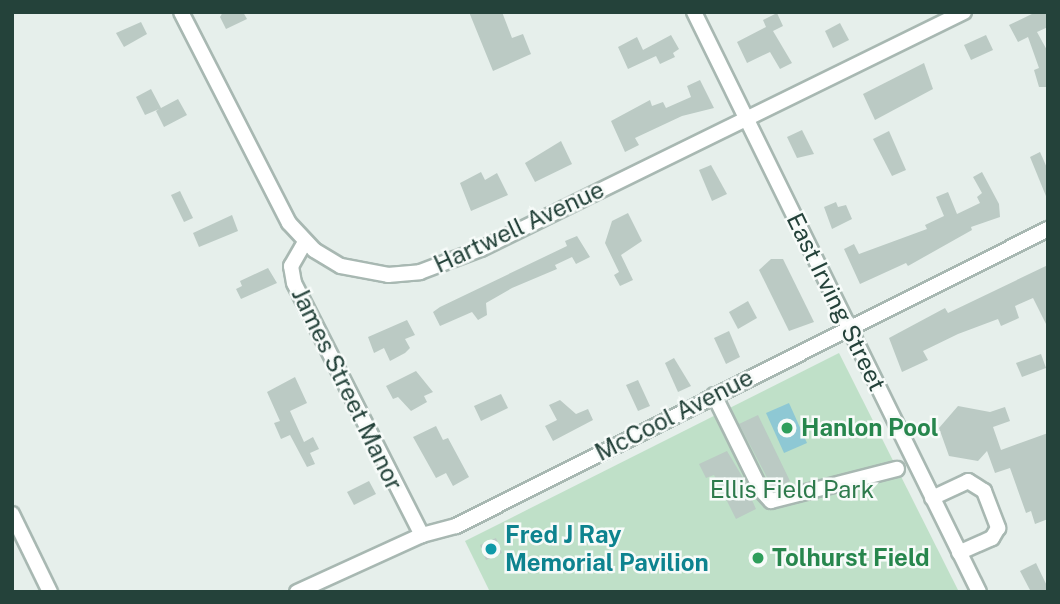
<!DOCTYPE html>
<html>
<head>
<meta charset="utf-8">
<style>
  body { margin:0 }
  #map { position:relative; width:1060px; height:604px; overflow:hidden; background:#e6efeb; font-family:"Public Sans",sans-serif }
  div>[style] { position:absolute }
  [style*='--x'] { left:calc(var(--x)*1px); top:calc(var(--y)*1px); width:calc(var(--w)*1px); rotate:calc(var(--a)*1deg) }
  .green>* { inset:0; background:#bfe0c8 }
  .water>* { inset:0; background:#8ec8d4 }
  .building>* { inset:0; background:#bbcac4 }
  .roads { filter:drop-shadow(2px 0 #a8b8b2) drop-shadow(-2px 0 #a8b8b2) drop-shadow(0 2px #a8b8b2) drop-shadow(0 -2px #a8b8b2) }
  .minor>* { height:14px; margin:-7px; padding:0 7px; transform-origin:7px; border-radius:7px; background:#fff }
  .dots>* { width:19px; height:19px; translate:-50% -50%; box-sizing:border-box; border:4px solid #f7fbf9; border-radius:50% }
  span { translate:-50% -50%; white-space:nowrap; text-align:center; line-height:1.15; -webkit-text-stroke:5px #f7fbf9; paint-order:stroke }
  .street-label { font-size:24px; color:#24423a }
  .leisure-label { font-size:24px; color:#27864d; font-weight:700 }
  .left { translate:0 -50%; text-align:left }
  .park-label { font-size:24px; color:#2d7a4c }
  .culture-label { font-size:24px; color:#0d838f; font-weight:700 }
  .frame { position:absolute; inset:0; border:14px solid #24423a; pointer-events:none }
</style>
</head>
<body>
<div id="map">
  <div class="green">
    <div style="clip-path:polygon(839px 353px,959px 592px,490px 592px,465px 541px)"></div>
  </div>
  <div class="water">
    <div style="clip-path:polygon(789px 403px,807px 443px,784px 453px,766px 413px)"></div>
  </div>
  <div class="building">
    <div style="clip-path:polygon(223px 12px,243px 12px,247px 19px,226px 29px,220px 17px)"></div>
    <div style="clip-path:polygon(469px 12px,502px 12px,512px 38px,523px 34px,531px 54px,493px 71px)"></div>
    <div style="clip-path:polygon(1036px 12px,1048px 12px,1048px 27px,1037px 32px,1048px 52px,1047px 87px,1039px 87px,1034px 70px,1039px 68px,1028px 37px,1018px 42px,1009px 25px)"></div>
    <div style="clip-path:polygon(777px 13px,783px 26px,773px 31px,792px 63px,780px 69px,770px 52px,747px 63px,737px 42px,766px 27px,763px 20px)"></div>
    <div style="clip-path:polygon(141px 22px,147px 34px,124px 47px,116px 33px)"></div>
    <div style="clip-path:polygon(840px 23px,849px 40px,833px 48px,825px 31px)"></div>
    <div style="clip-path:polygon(671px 35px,679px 49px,673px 53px,675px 57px,660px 64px,656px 56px,628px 69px,618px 47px,637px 37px,643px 50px)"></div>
    <div style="clip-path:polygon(986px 35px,993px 50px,971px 60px,964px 45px)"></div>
    <div style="clip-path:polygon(924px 63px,933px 89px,875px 120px,863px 94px)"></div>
    <div style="clip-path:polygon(700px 80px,714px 108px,682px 116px,635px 138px,639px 145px,625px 152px,611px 121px,650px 100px,652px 106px,663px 102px,666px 108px,691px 97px,687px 86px)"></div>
    <div style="clip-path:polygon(151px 89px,161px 108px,178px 99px,187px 115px,164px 127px,156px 111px,159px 109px,145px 115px,136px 97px)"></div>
    <div style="clip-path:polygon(802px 130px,814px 154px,797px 158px,787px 137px)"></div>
    <div style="clip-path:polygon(889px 131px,906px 170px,892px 176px,873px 139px)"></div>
    <div style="clip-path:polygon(561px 141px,572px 164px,535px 182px,525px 163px)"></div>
    <div style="clip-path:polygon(1040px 152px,1048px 170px,1048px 201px,1030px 157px)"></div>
    <div style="clip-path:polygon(711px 165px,727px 194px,712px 201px,699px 170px)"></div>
    <div style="clip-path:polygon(481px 172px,485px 180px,497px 173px,508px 195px,471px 211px,460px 183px)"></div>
    <div style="clip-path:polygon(982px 172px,999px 204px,1000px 217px,971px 227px,972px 230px,908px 266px,906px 263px,860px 284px,844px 249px,854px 244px,859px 254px,927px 229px,925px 225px,944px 216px,936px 197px,948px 192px,957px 214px,980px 203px,977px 197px,982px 193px,973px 177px)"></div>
    <div style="clip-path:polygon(180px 191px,193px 218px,184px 222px,171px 195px)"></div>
    <div style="clip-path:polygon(836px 202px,838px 207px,846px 205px,852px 219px,832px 229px,824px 207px)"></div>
    <div style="clip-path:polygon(628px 213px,642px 241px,621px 255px,633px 280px,620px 286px,614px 275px,619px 272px,605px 243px,612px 221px)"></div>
    <div style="clip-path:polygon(232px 215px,238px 231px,199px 247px,193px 233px)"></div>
    <div style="clip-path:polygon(577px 236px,590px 257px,576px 264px,572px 257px,555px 265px,557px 269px,512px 288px,486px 303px,487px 315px,478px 320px,472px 312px,440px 326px,433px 312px,440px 307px,567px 246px,565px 241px)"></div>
    <div style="clip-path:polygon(771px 259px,783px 259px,814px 322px,789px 331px,759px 270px)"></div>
    <div style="clip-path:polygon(1048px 265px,1048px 328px,1033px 298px,1015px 306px,1019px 318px,1001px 326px,998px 319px,958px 334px,923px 351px,928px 360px,902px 372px,889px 338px,945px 308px,948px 313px)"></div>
    <div style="clip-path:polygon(268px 268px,277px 283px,241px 299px,236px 289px,242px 286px,240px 281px)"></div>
    <div style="clip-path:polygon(748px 301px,757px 318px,738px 329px,729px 312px)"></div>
    <div style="clip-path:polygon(407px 320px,415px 335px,405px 339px,410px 348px,405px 353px,390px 361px,384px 348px,374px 353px,368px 337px)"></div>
    <div style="clip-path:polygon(729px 331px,740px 357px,726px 364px,714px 338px)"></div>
    <div style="clip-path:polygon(1041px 354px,1046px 368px,1022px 377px,1016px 363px)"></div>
    <div style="clip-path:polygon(674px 358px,691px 386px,678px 392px,665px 363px)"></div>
    <div style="clip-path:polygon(416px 371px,433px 392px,424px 396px,427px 402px,411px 411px,398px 397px,393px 399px,386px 386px)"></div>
    <div style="clip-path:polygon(295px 377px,307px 403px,290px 411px,304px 442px,313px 437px,319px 449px,310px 453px,315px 464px,307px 467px,290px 435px,281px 439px,274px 423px,280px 421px,267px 392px)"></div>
    <div style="clip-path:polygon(638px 380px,650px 406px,638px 411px,626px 385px)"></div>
    <div style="clip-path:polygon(501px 394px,508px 408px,481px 421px,474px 406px)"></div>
    <div style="clip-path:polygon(560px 400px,576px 414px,588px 409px,593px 420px,553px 441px,545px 426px,557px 420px,549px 405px)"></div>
    <div style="clip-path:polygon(958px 406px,990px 412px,1005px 407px,1010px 421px,993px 427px,1001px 450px,1048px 433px,1048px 519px,1035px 524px,1031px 511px,1026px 513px,1010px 468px,995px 473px,987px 451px,978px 461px,949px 456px,939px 428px)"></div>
    <div style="clip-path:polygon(758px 415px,790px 481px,773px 489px,739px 424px)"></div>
    <div style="clip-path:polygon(436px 426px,443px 440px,448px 438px,469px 477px,453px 486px,446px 473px,436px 478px,413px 437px)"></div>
    <div style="clip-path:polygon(727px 451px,755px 498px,752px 500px,756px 509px,736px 519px,714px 475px,706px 478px,699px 464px)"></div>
    <div style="clip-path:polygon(369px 481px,376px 494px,354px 505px,347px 492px)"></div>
    <div style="clip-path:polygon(496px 538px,502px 553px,486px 560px,480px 545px)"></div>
    <div style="clip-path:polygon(1036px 563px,1048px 588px,1048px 592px,1031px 592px,1020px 571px)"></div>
  </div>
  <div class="roads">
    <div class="minor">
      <div style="--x:181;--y:12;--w:237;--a:62.9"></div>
      <div style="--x:289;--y:223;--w:37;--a:47"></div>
      <div style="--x:314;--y:250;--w:31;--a:31"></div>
      <div style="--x:341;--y:266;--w:48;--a:10.8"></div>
      <div style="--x:388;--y:275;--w:32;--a:-5"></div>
      <div style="--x:420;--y:272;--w:65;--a:-20.7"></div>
      <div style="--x:481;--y:249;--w:538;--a:-26.14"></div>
      <div style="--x:694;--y:12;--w:646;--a:63.83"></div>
      <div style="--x:305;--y:242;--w:28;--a:120"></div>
      <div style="--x:291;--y:266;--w:17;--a:80"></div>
      <div style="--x:294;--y:283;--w:283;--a:63.1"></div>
      <div style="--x:714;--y:395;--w:106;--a:63.7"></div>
      <div style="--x:761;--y:490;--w:15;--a:48"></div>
      <div style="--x:771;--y:501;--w:130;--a:-14.3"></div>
      <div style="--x:932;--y:498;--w:40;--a:-25"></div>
      <div style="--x:968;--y:481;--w:19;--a:32"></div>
      <div style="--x:984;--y:491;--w:40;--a:69"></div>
      <div style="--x:998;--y:528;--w:12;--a:121"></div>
      <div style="--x:992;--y:538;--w:36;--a:156"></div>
      <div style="--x:12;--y:514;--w:87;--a:64"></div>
      <div style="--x:297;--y:592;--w:137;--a:-24.5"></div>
      <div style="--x:422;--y:535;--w:35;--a:-15"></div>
      <div style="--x:456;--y:526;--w:662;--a:-26.64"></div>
    </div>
  </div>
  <div class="dots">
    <div style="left:787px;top:428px;background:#2e9e5b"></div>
    <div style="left:491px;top:549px;background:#0f9aa8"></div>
    <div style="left:758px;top:558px;background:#2e9e5b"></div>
  </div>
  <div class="street-label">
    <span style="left:519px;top:227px;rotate:-25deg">Hartwell Avenue</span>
    <span style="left:836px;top:302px;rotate:64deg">East Irving Street</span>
    <span style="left:347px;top:389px;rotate:64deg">James Street Manor</span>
    <span style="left:674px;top:415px;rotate:-27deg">McCool Avenue</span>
  </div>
  <div class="leisure-label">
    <span class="left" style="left:801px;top:428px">Hanlon Pool</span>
    <span class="left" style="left:772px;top:558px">Tolhurst Field</span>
  </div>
  <div class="park-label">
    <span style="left:792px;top:490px">Ellis Field Park</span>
  </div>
  <div class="culture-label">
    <span class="left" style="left:505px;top:549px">Fred J Ray<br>Memorial Pavilion</span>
  </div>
  <div class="frame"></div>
</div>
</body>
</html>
